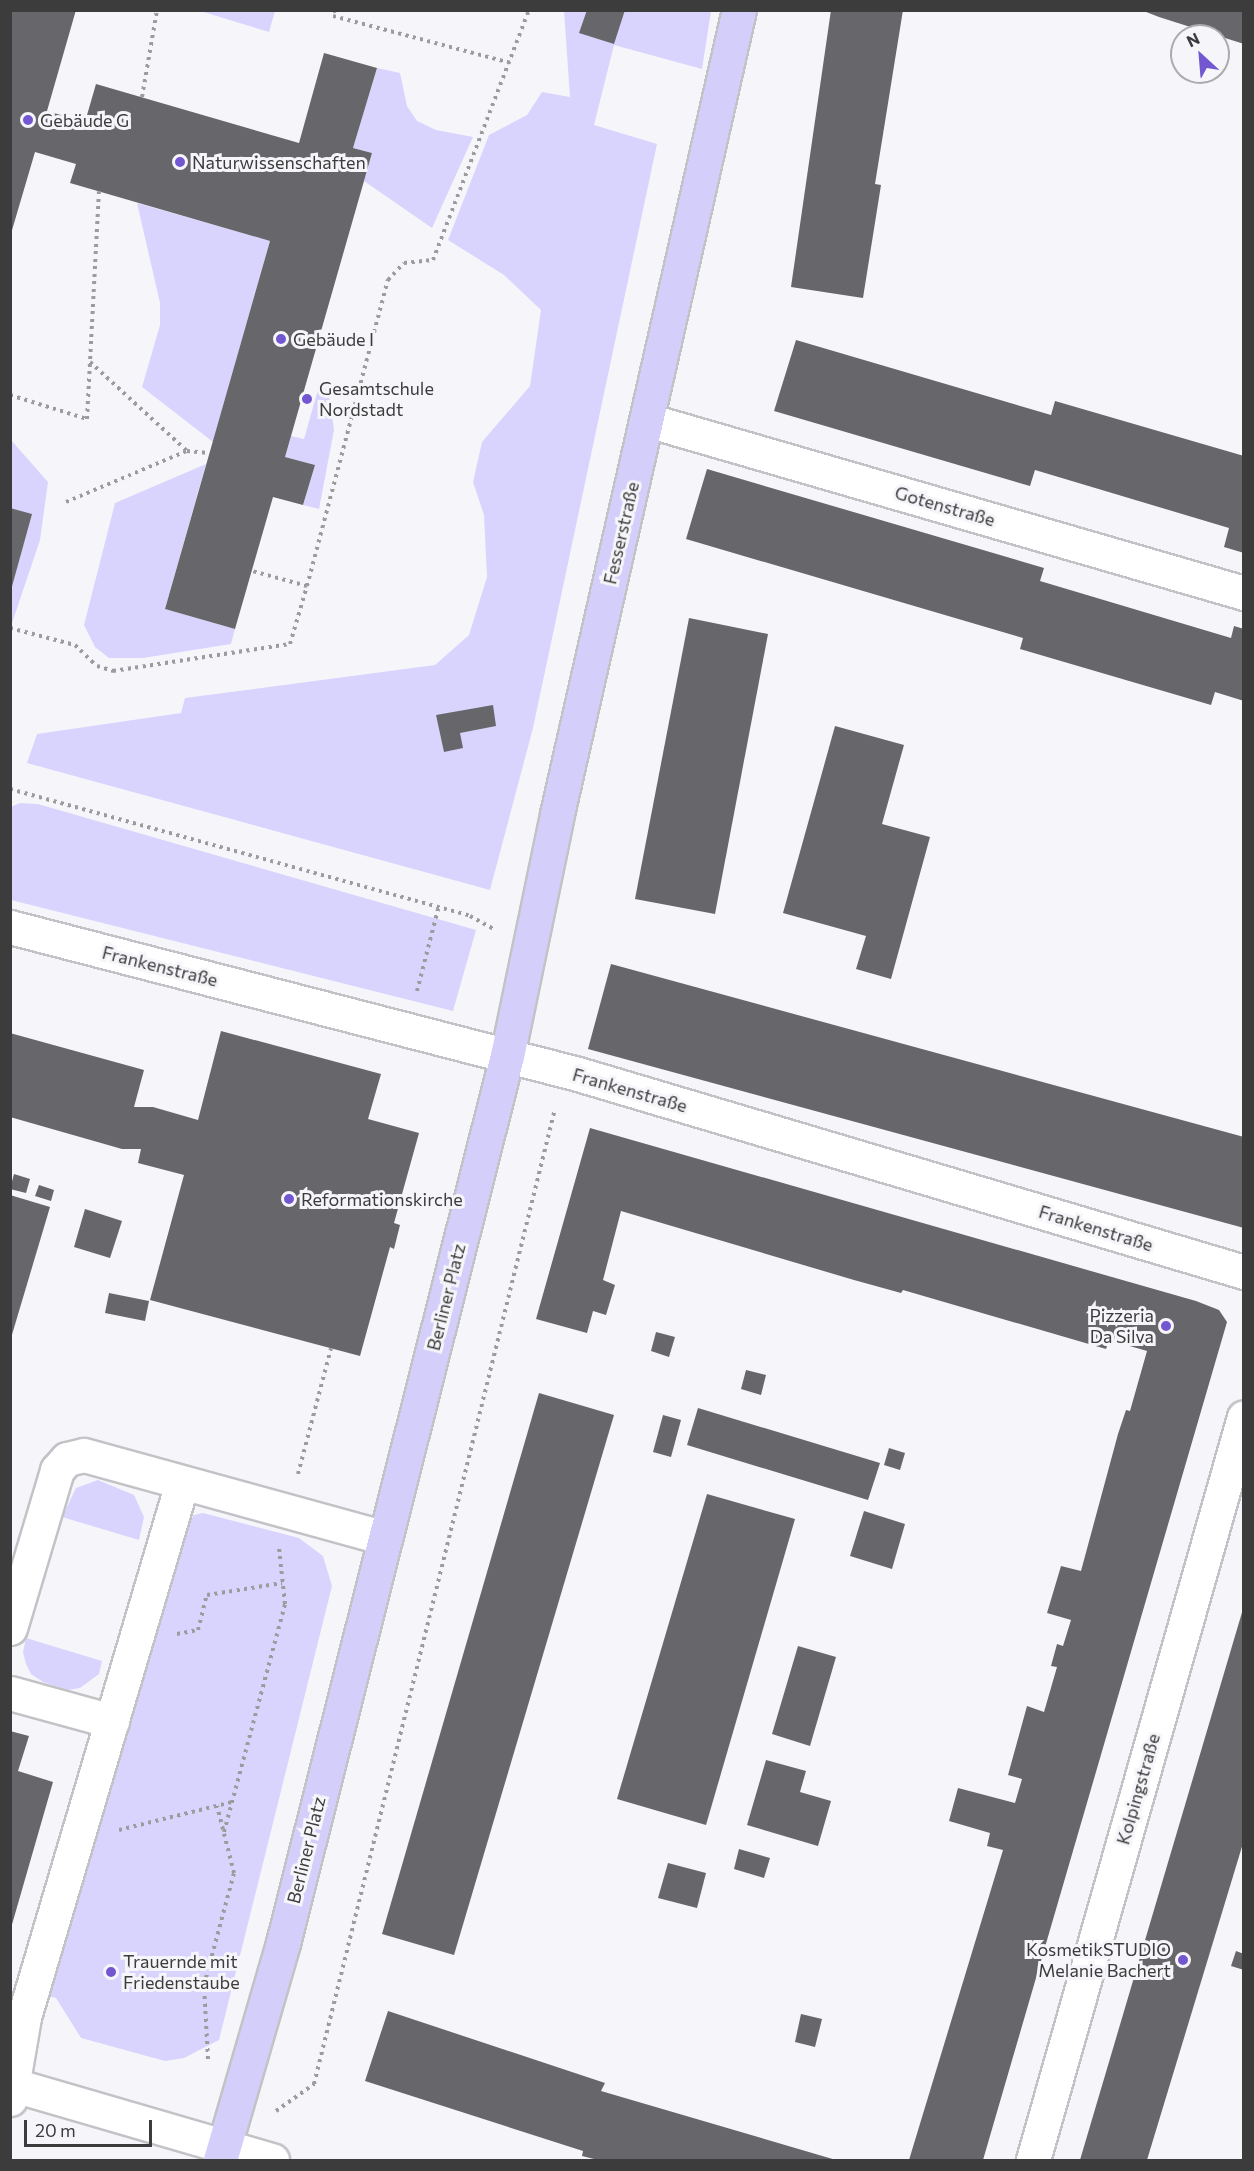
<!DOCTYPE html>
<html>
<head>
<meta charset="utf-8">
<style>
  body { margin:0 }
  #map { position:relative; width:1254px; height:2171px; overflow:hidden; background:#f6f6fa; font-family:Commissioner,sans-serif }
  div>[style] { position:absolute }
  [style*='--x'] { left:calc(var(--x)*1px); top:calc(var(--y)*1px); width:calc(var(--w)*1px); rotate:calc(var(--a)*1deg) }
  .green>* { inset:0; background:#d8d4fe }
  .building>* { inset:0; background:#67676b }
  .path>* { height:4px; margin-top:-2px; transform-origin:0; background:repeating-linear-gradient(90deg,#9c9c9e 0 3px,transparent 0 7.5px) }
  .roads { filter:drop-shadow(2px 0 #c3c2c6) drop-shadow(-2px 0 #c3c2c6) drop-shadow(0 2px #c3c2c6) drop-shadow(0 -2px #c3c2c6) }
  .minor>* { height:33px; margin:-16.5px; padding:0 16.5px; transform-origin:16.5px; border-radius:16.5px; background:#fff }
  .secondary>* { height:33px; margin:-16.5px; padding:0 16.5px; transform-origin:16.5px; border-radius:16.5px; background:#fff }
  .primary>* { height:33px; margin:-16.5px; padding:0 16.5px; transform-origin:16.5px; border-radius:16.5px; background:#d4cefb }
  .dots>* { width:16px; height:16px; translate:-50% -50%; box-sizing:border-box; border:3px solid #f6f6fa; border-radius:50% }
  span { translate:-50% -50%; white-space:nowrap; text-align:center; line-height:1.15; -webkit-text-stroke:6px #f6f6fa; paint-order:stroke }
  .poi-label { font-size:18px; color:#3c3c3d }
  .left { translate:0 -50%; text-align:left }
  .right { translate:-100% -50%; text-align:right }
  .street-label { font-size:18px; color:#3c3c3d }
  .frame { position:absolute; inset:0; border:12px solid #3c3c3d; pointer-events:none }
  .north { position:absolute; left:1170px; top:24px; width:60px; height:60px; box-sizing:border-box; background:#f6f6fa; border:2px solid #acacae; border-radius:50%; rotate:334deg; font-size:16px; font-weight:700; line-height:24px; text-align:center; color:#3c3c3d }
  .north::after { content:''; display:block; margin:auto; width:21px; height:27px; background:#7357d1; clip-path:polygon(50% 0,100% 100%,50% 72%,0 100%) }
  .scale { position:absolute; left:24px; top:2120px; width:128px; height:27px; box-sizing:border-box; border:3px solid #3c3c3d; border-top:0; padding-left:8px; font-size:18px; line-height:21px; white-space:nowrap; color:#3c3c3d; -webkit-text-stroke:4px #f6f6fa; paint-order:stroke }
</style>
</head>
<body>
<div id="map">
  <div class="green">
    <div style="clip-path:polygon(197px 10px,275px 10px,275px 11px,269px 32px)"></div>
    <div style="clip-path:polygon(564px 11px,711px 11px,702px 69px,614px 45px,594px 125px,657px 144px,533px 728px,490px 890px,27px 763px,37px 734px,181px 713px,185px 698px,435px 665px,469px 635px,487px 577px,484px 515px,473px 482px,482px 442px,530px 386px,541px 310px,504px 275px,448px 240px,489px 135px,527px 115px,542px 92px,570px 97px)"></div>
    <div style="clip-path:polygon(377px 68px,400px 73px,407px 106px,417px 121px,436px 130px,473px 137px,432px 228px,364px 181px,372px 153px,353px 148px)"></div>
    <div style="clip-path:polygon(137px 203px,270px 241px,213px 442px,142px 387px,160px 325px,160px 303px)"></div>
    <div style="clip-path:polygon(319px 386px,325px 388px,330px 400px,334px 430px,319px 509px,303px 505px,315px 465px,285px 457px,291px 436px,304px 439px)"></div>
    <div style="clip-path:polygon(11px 440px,48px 482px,40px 540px,11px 626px)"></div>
    <div style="clip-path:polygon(206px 464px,165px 609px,235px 629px,231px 644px,143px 658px,109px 658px,95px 647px,84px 625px,115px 503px)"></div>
    <div style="clip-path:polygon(20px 803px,38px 804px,476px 930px,453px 1011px,11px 900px,11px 807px)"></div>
    <div style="clip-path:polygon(98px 1480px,134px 1495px,144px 1517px,139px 1540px,62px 1517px,76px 1488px)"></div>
    <div style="clip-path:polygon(203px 1513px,299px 1538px,323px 1556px,332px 1586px,219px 2040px,184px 2058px,165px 2061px,81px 2038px,56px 1998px,48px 1996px,181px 1532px,194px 1515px)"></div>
    <div style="clip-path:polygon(26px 1638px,102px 1661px,99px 1674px,80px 1688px,68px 1690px,43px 1682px,31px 1674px,26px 1664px,23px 1652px)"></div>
  </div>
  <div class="building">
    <div style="clip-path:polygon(10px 10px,76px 10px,47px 111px,85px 122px,96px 84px,299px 143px,324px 53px,377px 68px,353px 148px,372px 153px,285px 457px,315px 465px,303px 505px,273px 497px,235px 629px,165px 609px,270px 241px,70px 183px,76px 164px,35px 152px,10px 237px)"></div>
    <div style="clip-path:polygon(587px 10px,625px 10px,614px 44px,579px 33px)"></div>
    <div style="clip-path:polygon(831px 10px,903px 10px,875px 184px,881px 185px,863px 298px,791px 287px)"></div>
    <div style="clip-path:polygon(1141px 10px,1244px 10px,1244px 44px,1159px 17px)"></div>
    <div style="clip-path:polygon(796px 340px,1051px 415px,1055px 401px,1244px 456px,1244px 553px,1224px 547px,1229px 528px,1035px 470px,1030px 486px,774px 411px)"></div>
    <div style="clip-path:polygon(707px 469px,1044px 568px,1040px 581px,1231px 638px,1234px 626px,1244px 629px,1244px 701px,1215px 692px,1211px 705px,1020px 649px,1023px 638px,686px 539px)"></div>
    <div style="clip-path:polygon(10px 508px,32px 514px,11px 590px,10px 590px)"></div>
    <div style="clip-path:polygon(689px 618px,768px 634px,715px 914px,635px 899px)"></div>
    <div style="clip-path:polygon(493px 705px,496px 726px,460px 733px,463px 748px,444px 752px,436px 715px)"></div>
    <div style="clip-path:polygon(835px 726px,904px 745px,882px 824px,930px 837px,891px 979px,856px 969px,866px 936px,783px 913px)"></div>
    <div style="clip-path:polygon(611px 964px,1244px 1137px,1244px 1228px,588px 1049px)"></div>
    <div style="clip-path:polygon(221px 1031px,381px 1074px,368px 1119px,419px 1133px,394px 1223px,400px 1225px,394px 1249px,390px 1247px,360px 1356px,150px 1300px,184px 1175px,138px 1163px,141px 1149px,122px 1149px,10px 1117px,10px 1033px,144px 1070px,134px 1107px,153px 1107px,198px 1120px)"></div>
    <div style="clip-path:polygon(590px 1128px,1196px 1301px,1219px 1310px,1227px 1322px,983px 2160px,909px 2160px,1003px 1850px,987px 1846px,990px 1833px,949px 1821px,958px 1788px,1015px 1803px,1022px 1779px,1008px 1775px,1027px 1706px,1044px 1712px,1057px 1667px,1051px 1666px,1057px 1644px,1063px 1646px,1071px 1620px,1047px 1613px,1061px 1566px,1081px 1571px,1118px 1434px,1126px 1410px,1130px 1411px,1147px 1351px,1109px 1340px,1106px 1349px,903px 1290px,901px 1293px,854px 1280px,621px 1211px,603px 1280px,615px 1285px,606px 1315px,593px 1311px,587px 1333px,536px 1319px)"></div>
    <div style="clip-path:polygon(14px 1174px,30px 1179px,26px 1193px,10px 1189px)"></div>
    <div style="clip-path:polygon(39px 1185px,54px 1190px,51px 1201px,35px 1196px)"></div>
    <div style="clip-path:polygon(10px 1195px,50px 1207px,11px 1338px,10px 1338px)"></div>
    <div style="clip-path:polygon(85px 1209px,122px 1221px,110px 1258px,74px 1247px)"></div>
    <div style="clip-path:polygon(109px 1293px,149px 1301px,145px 1321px,105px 1313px)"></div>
    <div style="clip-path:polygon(656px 1332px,675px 1337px,669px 1357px,651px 1351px)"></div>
    <div style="clip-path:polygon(746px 1370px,766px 1375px,761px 1395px,741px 1389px)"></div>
    <div style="clip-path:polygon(539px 1393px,614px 1415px,454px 1955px,382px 1934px)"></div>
    <div style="clip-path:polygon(698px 1408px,880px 1463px,868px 1500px,687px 1445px)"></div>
    <div style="clip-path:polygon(663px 1415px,681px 1420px,671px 1457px,653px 1452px)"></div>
    <div style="clip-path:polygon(889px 1448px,905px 1453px,900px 1470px,884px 1465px)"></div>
    <div style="clip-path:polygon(707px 1494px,795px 1519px,706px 1825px,617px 1799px)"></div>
    <div style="clip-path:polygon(864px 1511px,905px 1524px,892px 1569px,850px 1556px)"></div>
    <div style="clip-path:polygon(1243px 1609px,1244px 1840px,1147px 2160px,1080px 2160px)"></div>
    <div style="clip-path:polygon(798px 1646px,836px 1657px,810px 1746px,772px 1734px)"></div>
    <div style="clip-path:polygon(10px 1731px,29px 1736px,18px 1771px,53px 1782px,11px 1928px)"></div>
    <div style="clip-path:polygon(766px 1760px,806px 1771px,800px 1792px,831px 1801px,818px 1846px,747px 1825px)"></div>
    <div style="clip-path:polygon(739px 1849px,770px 1858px,764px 1878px,734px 1869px)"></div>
    <div style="clip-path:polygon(668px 1863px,706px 1873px,697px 1908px,658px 1898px)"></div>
    <div style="clip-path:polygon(1236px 1951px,1244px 1954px,1244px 1970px,1231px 1966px)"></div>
    <div style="clip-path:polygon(388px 2011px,605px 2083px,601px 2091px,836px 2160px,598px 2160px,582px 2156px,583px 2151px,365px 2081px)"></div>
    <div style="clip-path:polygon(801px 2014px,822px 2019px,815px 2047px,795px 2042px)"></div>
  </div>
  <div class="path">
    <div style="--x:335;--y:10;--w:6;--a:108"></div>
    <div style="--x:333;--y:16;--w:184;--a:14.8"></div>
    <div style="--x:142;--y:97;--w:88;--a:-80.2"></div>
    <div style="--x:90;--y:362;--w:132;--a:42.5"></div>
    <div style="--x:10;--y:395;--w:81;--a:17.3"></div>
    <div style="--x:87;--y:419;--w:228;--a:-87"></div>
    <div style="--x:66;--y:502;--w:131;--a:-22.9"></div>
    <div style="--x:187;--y:451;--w:22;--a:5"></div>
    <div style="--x:307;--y:586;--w:317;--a:-75.2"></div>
    <div style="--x:388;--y:280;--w:23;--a:-47"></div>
    <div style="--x:404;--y:263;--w:29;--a:-6"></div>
    <div style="--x:433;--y:260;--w:268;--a:-69"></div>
    <div style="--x:10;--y:628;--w:67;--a:14.7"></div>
    <div style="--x:75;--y:645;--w:30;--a:44"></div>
    <div style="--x:97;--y:666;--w:17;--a:17"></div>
    <div style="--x:113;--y:671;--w:179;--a:-8.7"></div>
    <div style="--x:290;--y:644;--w:60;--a:-73.7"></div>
    <div style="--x:307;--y:586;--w:57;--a:-164.7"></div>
    <div style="--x:10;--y:789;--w:477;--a:15.4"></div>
    <div style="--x:470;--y:916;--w:26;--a:29"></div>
    <div style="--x:417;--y:991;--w:85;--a:-75.6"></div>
    <div style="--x:298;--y:1474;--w:130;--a:-75.3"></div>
    <div style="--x:177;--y:1634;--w:21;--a:-11"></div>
    <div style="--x:198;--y:1630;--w:36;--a:-76"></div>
    <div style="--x:207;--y:1595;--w:76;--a:-9.1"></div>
    <div style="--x:119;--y:1830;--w:116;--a:-13.9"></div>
    <div style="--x:224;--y:1832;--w:236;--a:-75"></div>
    <div style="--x:285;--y:1604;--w:56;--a:-96.1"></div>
    <div style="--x:208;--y:2059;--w:74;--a:-93.1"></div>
    <div style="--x:204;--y:1985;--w:116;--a:-75"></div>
    <div style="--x:234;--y:1873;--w:69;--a:-104.2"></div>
    <div style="--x:276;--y:2111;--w:47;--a:-35.4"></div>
    <div style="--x:314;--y:2084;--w:1004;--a:-76.12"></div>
  </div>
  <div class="roads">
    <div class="minor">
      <div style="--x:647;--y:420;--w:622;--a:16.16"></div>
      <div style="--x:10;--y:927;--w:587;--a:14.51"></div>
      <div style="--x:578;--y:1074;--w:695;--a:16.56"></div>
      <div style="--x:10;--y:1628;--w:165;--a:-73.4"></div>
      <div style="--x:57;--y:1470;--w:15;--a:-48"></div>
      <div style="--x:67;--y:1459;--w:17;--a:-13"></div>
      <div style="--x:84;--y:1455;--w:312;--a:15.4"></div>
      <div style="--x:10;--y:1693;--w:106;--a:15.4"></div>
      <div style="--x:10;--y:2099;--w:83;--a:-80.3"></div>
      <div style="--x:24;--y:2017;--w:557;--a:-73.52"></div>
      <div style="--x:1033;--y:2160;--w:772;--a:-74.15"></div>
    </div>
    <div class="secondary">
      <div style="--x:10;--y:2084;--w:273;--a:16.2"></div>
    </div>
    <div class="primary">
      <div style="--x:220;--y:2160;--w:226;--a:-73.8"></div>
      <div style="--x:283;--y:1943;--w:915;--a:-75.83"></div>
      <div style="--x:507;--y:1056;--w:247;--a:-78.3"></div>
      <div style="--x:557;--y:814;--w:824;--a:-77.25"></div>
    </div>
  </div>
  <div class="dots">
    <div style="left:28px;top:120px;background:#7357d1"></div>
    <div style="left:180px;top:162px;background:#7357d1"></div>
    <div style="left:281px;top:339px;background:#7357d1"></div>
    <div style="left:307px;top:399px;background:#7357d1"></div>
    <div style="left:289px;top:1199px;background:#7357d1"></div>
    <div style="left:1166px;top:1326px;background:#7357d1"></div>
    <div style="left:1183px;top:1960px;background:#7357d1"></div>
    <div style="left:111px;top:1972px;background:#7357d1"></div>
  </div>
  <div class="poi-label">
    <span class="left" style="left:40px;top:120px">Gebäude G</span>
    <span class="left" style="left:192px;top:162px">Naturwissenschaften</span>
    <span class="left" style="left:293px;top:339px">Gebäude I</span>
    <span class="left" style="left:319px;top:399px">Gesamtschule<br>Nordstadt</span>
    <span class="left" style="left:301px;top:1199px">Reformationskirche</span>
    <span class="right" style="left:1154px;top:1326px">Pizzeria<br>Da Silva</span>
    <span class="right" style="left:1171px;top:1960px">KosmetikSTUDIO<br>Melanie Bachert</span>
    <span class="left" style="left:123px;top:1972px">Trauernde mit<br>Friedenstaube</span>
  </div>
  <div class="street-label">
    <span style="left:945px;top:506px;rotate:16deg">Gotenstraße</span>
    <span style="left:621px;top:533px;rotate:-77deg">Fesserstraße</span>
    <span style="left:160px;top:966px;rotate:14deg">Frankenstraße</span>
    <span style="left:630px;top:1090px;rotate:16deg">Frankenstraße</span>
    <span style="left:1096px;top:1228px;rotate:17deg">Frankenstraße</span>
    <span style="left:446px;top:1297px;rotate:-76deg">Berliner Platz</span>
    <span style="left:1138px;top:1789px;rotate:-74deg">Kolpingstraße</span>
    <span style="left:306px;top:1850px;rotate:-76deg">Berliner Platz</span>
  </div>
  <div class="frame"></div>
  <div class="north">N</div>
  <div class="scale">20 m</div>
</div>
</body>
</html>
